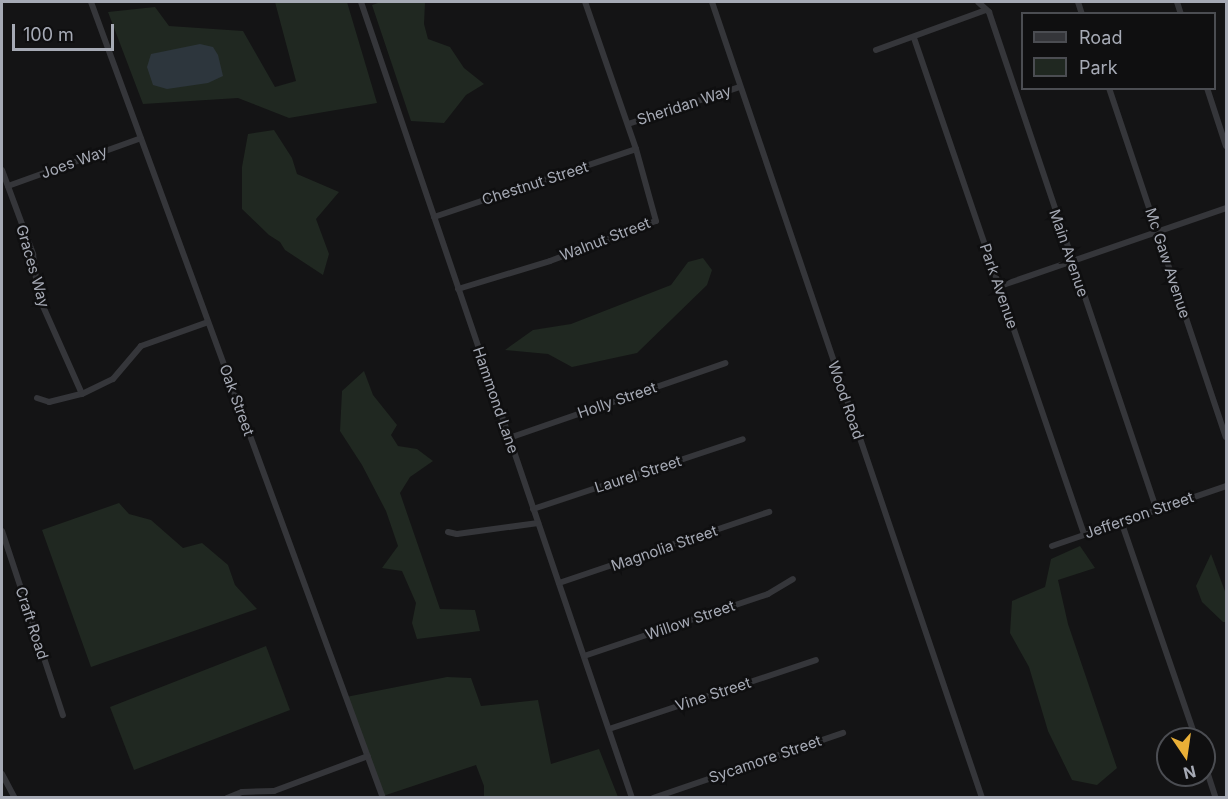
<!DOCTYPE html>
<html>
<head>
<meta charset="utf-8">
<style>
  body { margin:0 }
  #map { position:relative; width:1228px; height:799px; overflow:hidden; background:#141415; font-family:Inter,sans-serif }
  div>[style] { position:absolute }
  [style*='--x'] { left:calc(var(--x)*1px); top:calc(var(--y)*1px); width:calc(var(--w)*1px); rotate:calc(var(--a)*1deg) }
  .green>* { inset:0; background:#202821 }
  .water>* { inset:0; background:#2d363d }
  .street>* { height:6px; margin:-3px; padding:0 3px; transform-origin:3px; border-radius:3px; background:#35363a }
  span { translate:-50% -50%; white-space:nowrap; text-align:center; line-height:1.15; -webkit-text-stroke:5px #0f0f10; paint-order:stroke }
  .street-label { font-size:15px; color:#a6aab5 }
  .frame { position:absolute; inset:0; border:3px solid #a6aab5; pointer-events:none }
  .legend { position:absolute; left:1021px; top:12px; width:195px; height:78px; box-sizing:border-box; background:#0f0f10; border:2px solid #4b4d52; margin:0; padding:8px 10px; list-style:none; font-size:18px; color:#a6aab5 }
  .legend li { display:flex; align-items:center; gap:12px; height:30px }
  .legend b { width:30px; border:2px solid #4b4d52 }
  .north { position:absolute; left:1156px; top:727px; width:60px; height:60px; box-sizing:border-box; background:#0f0f10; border:2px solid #4b4d52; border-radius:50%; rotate:167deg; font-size:16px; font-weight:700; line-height:24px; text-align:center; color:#a6aab5 }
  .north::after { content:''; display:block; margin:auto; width:21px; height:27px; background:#eab037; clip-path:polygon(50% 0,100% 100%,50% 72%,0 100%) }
  .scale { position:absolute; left:12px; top:24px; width:102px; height:27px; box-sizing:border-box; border:3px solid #a6aab5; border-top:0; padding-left:8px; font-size:18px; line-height:21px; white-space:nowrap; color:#a6aab5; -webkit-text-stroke:4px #0f0f10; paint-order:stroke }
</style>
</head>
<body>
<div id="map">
  <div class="green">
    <div style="clip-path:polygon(275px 2px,347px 2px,377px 103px,289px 118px,238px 98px,143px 104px,108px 12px,155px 7px,169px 26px,243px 31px,275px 87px,296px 81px)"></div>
    <div style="clip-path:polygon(381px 2px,425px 2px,424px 24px,428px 39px,450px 47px,464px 68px,484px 84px,466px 95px,444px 123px,411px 121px,372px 5px)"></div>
    <div style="clip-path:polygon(274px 130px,292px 158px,297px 174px,339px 192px,316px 219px,329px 254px,323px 275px,285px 250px,280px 242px,269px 235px,242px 209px,242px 167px,248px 134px)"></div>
    <div style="clip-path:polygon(703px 258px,712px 270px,707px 285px,637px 353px,572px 367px,548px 354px,505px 350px,533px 330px,571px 324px,671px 285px,688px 262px)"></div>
    <div style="clip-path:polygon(364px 371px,373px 395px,397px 425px,391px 435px,398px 446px,417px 449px,433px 461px,410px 477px,400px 493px,440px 609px,475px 610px,480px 631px,417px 639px,412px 623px,416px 603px,402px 571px,382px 568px,398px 546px,386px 511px,362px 465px,340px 431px,342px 391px)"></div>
    <div style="clip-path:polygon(119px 503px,129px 514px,151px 520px,183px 548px,202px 543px,228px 565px,235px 585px,257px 609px,91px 667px,42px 530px)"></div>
    <div style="clip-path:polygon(1080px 546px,1095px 568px,1058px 580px,1068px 624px,1117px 768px,1097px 785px,1072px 780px,1048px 731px,1029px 667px,1010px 633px,1012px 601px,1045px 587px,1051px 559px)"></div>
    <div style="clip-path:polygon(1211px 554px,1226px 594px,1226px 622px,1223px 622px,1202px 602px,1196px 586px)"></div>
    <div style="clip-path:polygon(266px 646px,290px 710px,134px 770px,110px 707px)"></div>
    <div style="clip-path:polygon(447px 677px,471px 678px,481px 706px,538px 700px,551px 764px,599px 749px,618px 797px,484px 797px,484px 786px,476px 765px,383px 796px,346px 697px)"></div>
  </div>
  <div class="water">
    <div style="clip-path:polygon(200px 44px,213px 47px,218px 55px,223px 76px,208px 83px,167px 89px,153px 85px,147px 67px,151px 54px)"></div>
  </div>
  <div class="street">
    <div style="--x:91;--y:2;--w:848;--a:69.86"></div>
    <div style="--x:361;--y:2;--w:841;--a:71.2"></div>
    <div style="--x:712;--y:2;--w:841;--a:71.26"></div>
    <div style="--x:978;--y:2;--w:15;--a:42"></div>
    <div style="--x:989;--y:12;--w:523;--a:71.39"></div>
    <div style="--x:1078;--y:2;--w:13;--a:72"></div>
    <div style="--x:1177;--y:2;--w:13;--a:72"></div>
    <div style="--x:914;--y:38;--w:524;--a:71.08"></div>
    <div style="--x:876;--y:50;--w:117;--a:-20"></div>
    <div style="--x:1109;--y:88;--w:368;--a:71.5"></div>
    <div style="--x:1207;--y:88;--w:61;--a:71.9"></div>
    <div style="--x:628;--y:124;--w:118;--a:-18.3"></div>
    <div style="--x:2;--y:170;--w:90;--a:69.7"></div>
    <div style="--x:33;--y:254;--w:41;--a:83"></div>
    <div style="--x:38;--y:295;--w:108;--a:66"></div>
    <div style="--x:8;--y:186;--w:141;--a:-19.8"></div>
    <div style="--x:434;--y:217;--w:213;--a:-18.6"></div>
    <div style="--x:1000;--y:286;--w:239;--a:-19"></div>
    <div style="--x:458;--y:289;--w:96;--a:-16.9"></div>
    <div style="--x:550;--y:261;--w:113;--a:-20.7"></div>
    <div style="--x:656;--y:221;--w:75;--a:-105.5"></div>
    <div style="--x:636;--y:149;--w:156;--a:-109.1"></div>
    <div style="--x:37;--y:398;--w:13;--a:18"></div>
    <div style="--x:49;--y:402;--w:34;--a:-14"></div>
    <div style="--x:82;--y:394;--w:34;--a:-26"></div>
    <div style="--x:113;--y:379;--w:43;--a:-49.7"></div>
    <div style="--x:141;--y:346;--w:71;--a:-19.7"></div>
    <div style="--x:509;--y:438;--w:229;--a:-19.1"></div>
    <div style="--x:533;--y:509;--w:221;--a:-18.4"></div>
    <div style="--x:1121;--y:521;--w:231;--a:71"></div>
    <div style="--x:2;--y:531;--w:194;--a:71.7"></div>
    <div style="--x:448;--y:532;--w:9;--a:13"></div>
    <div style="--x:457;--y:534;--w:82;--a:-7.7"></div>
    <div style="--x:1052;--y:546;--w:184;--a:-19"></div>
    <div style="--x:559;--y:583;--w:222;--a:-18.7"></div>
    <div style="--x:584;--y:656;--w:194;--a:-18.6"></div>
    <div style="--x:768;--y:594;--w:29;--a:-31"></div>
    <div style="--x:609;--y:729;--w:218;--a:-18.4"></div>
    <div style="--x:1204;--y:762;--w:38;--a:72"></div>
    <div style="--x:2;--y:774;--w:27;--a:62"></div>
    <div style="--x:227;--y:798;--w:16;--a:-22"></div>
    <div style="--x:242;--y:792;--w:32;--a:-2"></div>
    <div style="--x:274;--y:791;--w:100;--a:-20.4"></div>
    <div style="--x:653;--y:798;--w:201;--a:-18.9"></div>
  </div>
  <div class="street-label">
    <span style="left:684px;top:105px;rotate:-18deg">Sheridan Way</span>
    <span style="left:74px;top:162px;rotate:-20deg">Joes Way</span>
    <span style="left:535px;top:183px;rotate:-18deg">Chestnut Street</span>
    <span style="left:605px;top:239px;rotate:-21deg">Walnut Street</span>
    <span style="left:1069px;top:253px;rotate:71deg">Main Avenue</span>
    <span style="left:1168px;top:263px;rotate:72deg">Mc Gaw Avenue</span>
    <span style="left:33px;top:266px;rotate:74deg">Graces Way</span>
    <span style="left:999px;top:286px;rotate:71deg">Park Avenue</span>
    <span style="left:237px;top:400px;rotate:70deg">Oak Street</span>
    <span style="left:496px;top:400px;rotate:71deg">Hammond Lane</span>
    <span style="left:617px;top:400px;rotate:-19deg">Holly Street</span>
    <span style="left:846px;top:400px;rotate:71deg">Wood Road</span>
    <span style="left:638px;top:474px;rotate:-18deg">Laurel Street</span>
    <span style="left:1139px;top:515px;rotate:-19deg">Jefferson Street</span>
    <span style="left:664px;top:548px;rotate:-19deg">Magnolia Street</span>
    <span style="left:690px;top:620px;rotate:-19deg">Willow Street</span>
    <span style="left:32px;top:623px;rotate:72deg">Craft Road</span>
    <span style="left:713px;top:694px;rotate:-18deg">Vine Street</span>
    <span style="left:765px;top:759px;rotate:-19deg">Sycamore Street</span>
  </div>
  <div class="frame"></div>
  <ul class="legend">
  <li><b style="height:8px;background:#35363a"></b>Road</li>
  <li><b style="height:16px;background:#202821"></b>Park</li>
  </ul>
  <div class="north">N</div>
  <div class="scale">100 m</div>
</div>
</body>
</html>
